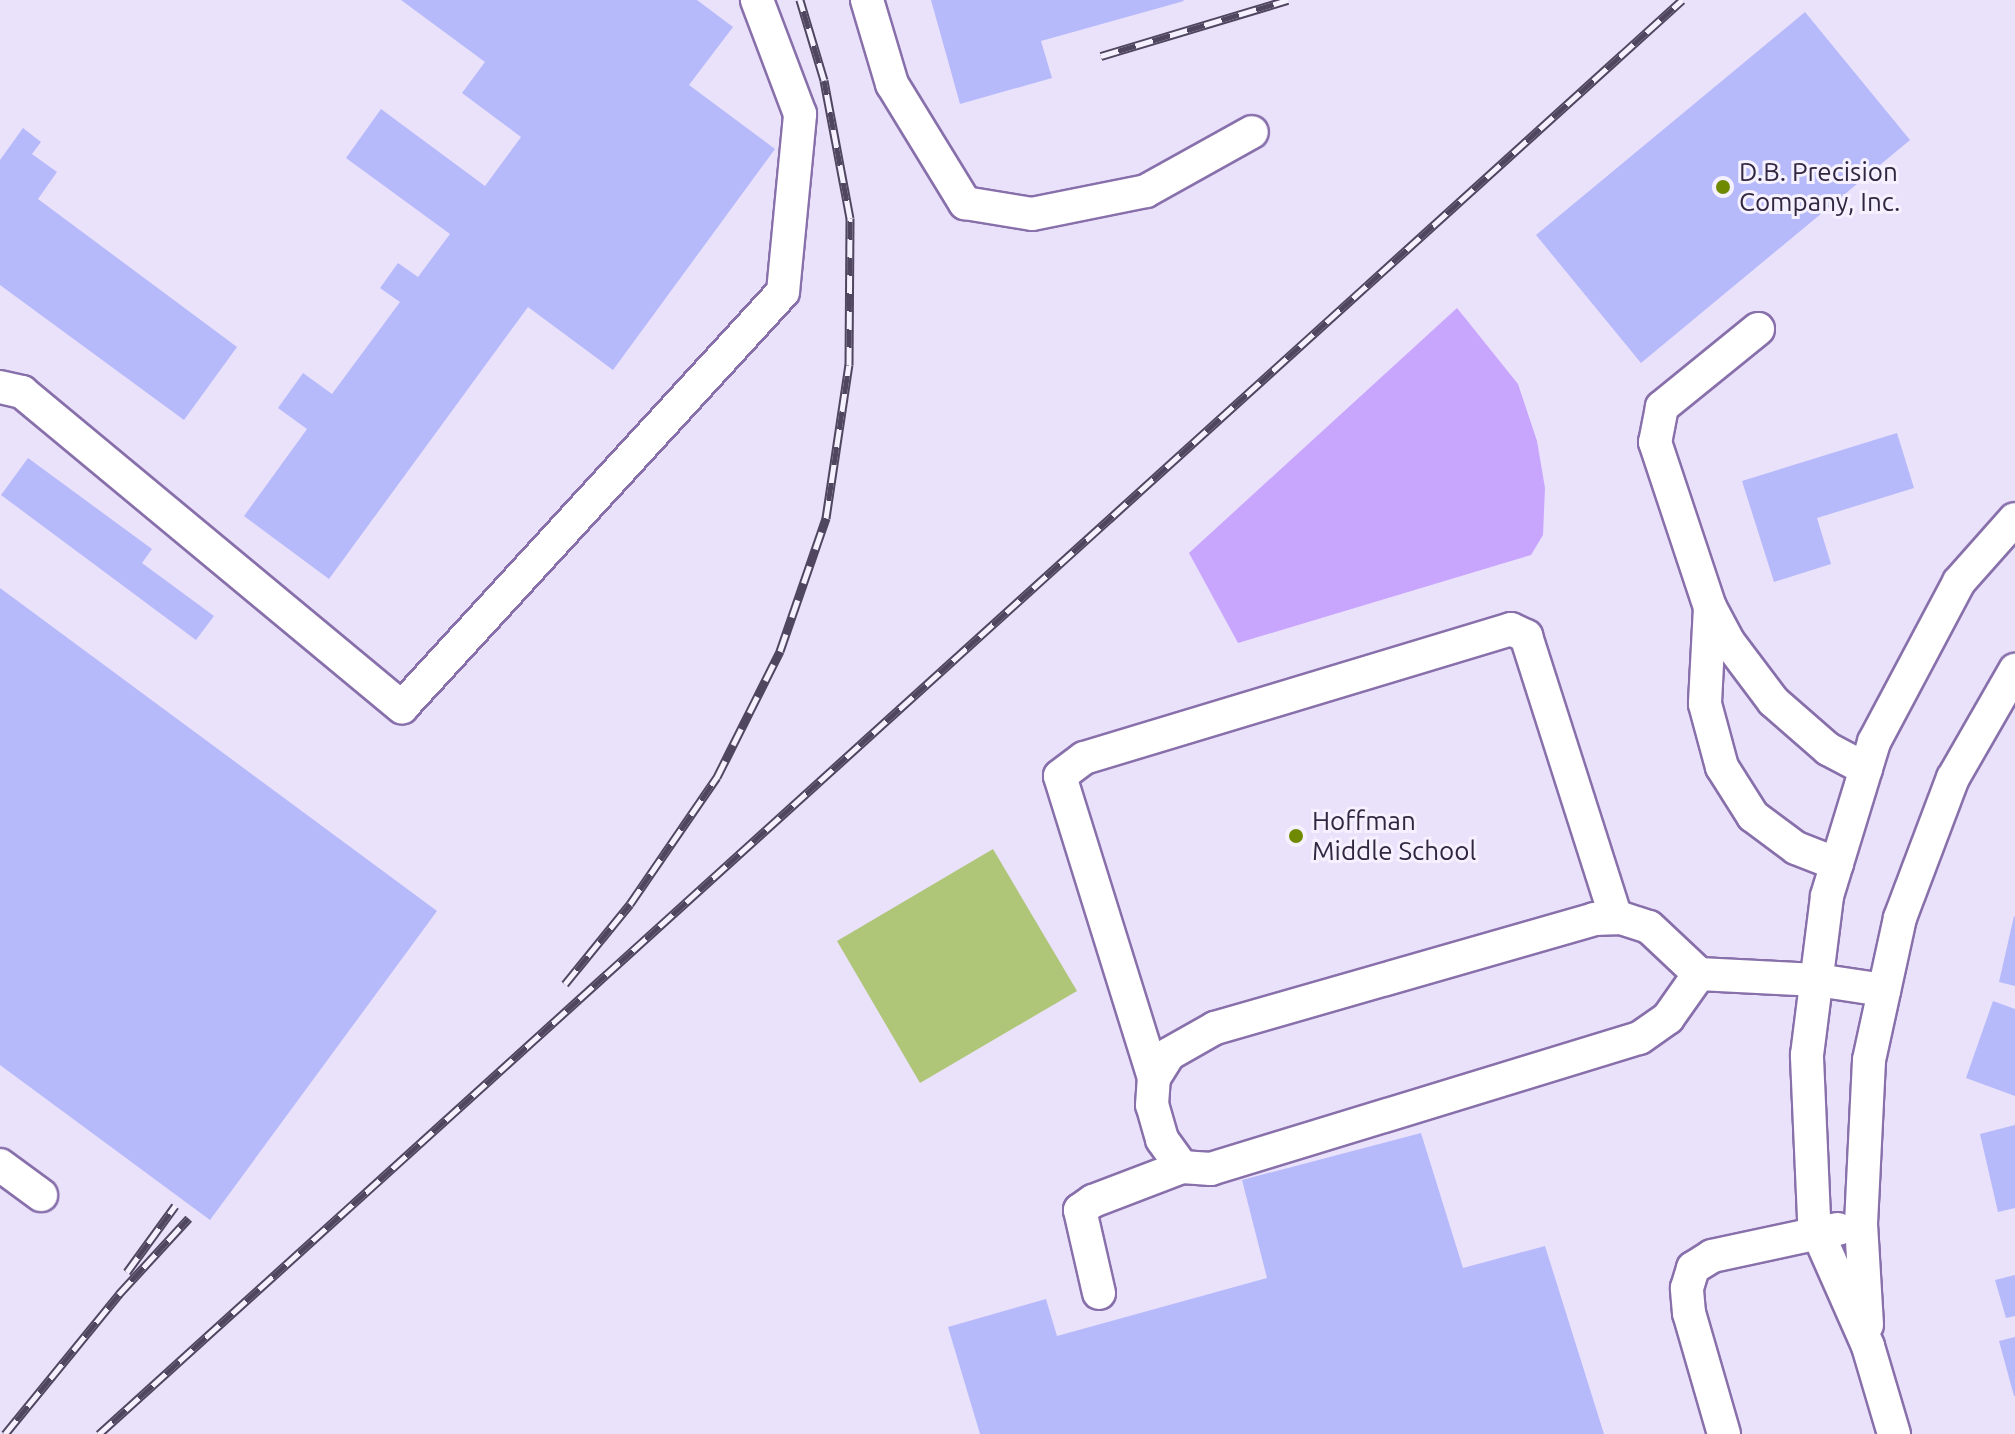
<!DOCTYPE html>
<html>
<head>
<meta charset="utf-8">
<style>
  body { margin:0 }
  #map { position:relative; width:2015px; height:1434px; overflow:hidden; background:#eae1fb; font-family:Ubuntu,sans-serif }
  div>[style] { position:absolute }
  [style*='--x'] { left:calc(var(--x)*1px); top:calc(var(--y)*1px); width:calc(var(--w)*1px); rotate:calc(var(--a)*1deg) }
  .green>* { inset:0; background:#afc678 }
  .water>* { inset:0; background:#c9a6fd }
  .building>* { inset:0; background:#b7bafa }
  .roads { filter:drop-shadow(2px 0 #8870ab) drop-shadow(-2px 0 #8870ab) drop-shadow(0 2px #8870ab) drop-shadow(0 -2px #8870ab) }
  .minor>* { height:32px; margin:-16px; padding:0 16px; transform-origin:16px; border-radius:16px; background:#fff }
  .rail>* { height:9px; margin-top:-4.5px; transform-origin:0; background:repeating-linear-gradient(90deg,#f5f1fe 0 18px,#504660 0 36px); box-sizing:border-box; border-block:2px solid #504660 }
  .dots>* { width:22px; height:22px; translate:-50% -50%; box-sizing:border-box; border:4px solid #f5f1fe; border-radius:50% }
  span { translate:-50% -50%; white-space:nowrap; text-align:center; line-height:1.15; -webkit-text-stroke:6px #f5f1fe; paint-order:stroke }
  .poi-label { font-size:26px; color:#312740 }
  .left { translate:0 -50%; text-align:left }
</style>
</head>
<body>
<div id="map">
  <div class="green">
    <div style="clip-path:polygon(993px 849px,1077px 991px,920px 1083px,837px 941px)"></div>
  </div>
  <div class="water">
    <div style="clip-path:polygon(1457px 308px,1518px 384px,1537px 441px,1545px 488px,1543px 535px,1531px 555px,1238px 643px,1189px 553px)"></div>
  </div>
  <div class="building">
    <div style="clip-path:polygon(401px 0,697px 0,733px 27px,689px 85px,775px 149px,613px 370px,528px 307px,329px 579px,244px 516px,307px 429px,278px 408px,303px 373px,332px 394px,400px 302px,380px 288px,398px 263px,418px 277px,450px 234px,346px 158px,381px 109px,485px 186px,521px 137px,462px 93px,485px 62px)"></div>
    <div style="clip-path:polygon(931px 0,1183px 0,1184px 1px,1041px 41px,1052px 78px,960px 104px)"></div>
    <div style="clip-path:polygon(1805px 12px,1910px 140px,1641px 363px,1536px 235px)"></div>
    <div style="clip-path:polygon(23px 128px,41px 142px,32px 154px,57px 172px,38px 199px,237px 347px,184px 420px,0 285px,0 160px)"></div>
    <div style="clip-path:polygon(1897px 433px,1914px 488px,1817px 518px,1831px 564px,1774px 582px,1742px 481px)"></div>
    <div style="clip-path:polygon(28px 458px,152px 549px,142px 563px,214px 616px,196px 640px,1px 495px)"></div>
    <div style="clip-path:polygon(0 588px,437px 911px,210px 1220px,0 1065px)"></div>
    <div style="clip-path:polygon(2014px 916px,2015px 917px,2015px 986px,1999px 982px)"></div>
    <div style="clip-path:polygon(1993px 1001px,2015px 1009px,2015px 1096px,1966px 1078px)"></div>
    <div style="clip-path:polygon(2015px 1125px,2015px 1208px,1998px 1212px,1980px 1134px)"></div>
    <div style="clip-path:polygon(1421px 1133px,1463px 1268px,1545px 1246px,1604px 1434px,980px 1434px,948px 1327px,1046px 1299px,1057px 1336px,1267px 1278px,1242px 1180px)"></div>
    <div style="clip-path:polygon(2015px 1275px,2015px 1316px,2006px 1318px,1995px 1280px)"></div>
    <div style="clip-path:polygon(2015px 1337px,2015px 1396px,2014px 1396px,1999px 1341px)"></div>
  </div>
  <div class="roads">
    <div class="minor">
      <div style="--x:867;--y:0;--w:88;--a:73.4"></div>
      <div style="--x:892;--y:84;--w:140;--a:58.5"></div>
      <div style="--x:965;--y:203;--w:68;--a:9.3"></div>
      <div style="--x:1032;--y:214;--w:116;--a:-11.4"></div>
      <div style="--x:1146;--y:191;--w:121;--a:-29.1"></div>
      <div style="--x:1758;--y:329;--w:124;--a:140.9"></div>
      <div style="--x:1662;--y:407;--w:36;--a:101"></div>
      <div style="--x:1655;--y:442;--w:174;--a:71.6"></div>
      <div style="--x:1710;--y:607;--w:38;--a:62"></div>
      <div style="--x:1728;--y:641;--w:75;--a:53.1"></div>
      <div style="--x:1773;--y:701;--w:73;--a:41.1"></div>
      <div style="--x:1828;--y:749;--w:43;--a:27.8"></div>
      <div style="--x:0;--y:387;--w:23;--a:13"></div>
      <div style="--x:22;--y:392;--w:494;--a:39.7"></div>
      <div style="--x:402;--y:707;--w:563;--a:-47.45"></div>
      <div style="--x:783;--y:292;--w:179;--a:-84.5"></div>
      <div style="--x:800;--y:114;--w:122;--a:-110.7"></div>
      <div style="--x:1710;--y:607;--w:97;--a:93"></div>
      <div style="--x:1705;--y:704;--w:65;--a:74.9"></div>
      <div style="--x:1722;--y:767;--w:58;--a:57.7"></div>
      <div style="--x:1753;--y:816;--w:54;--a:36.7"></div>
      <div style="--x:1796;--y:848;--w:44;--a:21.3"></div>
      <div style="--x:1699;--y:974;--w:54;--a:125.2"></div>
      <div style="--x:1668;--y:1018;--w:35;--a:145"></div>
      <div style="--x:1639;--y:1038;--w:448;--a:163"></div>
      <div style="--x:1211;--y:1169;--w:29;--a:-176"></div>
      <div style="--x:1182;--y:1167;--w:34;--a:-126"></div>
      <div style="--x:1162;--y:1139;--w:35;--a:-106"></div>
      <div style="--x:1152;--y:1105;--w:27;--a:-86"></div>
      <div style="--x:1154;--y:1078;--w:28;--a:-58"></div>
      <div style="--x:1169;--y:1054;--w:53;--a:-29.5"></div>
      <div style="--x:1215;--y:1028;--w:394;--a:-16"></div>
      <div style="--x:1594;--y:919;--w:27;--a:-2"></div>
      <div style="--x:1621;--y:918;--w:29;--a:18"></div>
      <div style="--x:1649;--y:927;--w:69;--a:43.2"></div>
      <div style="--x:1699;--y:974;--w:118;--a:2.9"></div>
      <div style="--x:1817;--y:980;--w:68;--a:8.5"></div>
      <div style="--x:1154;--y:1078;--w:316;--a:-107.3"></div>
      <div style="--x:1060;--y:776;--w:30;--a:-37"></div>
      <div style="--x:1084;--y:758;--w:446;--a:-16.8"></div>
      <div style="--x:1511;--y:629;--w:17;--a:25"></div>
      <div style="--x:1526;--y:636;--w:296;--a:72.3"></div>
      <div style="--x:0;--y:1165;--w:51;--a:36.2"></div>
      <div style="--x:1099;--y:1293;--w:85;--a:-102.9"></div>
      <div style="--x:1080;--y:1210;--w:16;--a:-35"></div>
      <div style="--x:1093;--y:1201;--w:95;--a:-20.9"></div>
      <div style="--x:1867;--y:1325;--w:101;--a:-93.4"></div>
      <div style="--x:1861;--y:1224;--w:164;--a:-87.2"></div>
      <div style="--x:1869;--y:1060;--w:145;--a:-77.7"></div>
      <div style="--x:1900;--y:918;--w:150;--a:-69.3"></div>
      <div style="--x:1953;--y:778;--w:125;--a:-60.1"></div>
      <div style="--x:1724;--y:1434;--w:126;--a:-106.1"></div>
      <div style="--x:1689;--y:1313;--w:25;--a:-95"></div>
      <div style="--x:1687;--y:1288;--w:21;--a:-73"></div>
      <div style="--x:1693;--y:1268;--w:22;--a:-32"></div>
      <div style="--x:1712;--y:1256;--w:129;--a:-12.1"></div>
      <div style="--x:1894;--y:1434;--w:92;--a:-106.5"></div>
      <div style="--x:1868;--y:1346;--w:124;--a:-113.9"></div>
      <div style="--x:1818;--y:1233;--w:16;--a:-105"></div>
      <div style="--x:1814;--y:1218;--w:163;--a:-92.5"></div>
      <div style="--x:1807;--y:1055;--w:160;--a:-82.8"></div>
      <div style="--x:1827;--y:896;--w:161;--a:-73"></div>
      <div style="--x:1874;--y:742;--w:181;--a:-62"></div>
      <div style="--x:1959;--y:582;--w:84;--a:-48.4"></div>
    </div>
  </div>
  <div class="rail">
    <div style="--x:1101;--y:56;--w:195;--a:-16.7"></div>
    <div style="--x:565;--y:984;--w:103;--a:-50.9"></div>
    <div style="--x:630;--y:904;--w:154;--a:-55.6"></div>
    <div style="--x:717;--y:777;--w:141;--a:-63.4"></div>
    <div style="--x:780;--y:651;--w:141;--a:-70.9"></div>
    <div style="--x:826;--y:518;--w:155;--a:-81.5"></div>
    <div style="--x:849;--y:365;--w:147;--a:-89.6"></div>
    <div style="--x:850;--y:218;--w:140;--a:-100.7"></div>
    <div style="--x:824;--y:80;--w:84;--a:-106.7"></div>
    <div style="--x:127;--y:1272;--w:82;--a:-54"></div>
    <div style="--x:5;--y:1434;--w:181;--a:-50.8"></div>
    <div style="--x:119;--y:1294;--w:103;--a:-47.4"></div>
    <div style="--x:99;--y:1434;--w:2136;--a:-42.17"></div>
  </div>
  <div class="dots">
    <div style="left:1723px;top:187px;background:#6f8a00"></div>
    <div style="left:1296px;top:836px;background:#6f8a00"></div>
  </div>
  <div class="poi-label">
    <span class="left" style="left:1739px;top:187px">D.B. Precision<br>Company, Inc.</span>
    <span class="left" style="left:1312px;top:836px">Hoffman<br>Middle School</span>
  </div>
</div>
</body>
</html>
